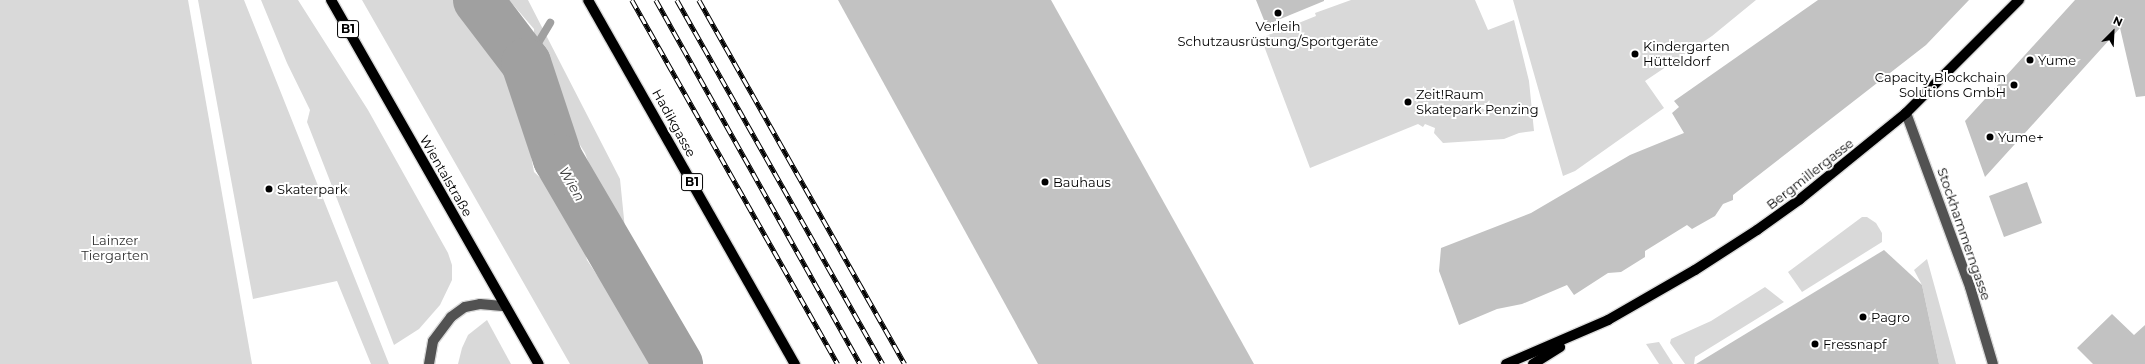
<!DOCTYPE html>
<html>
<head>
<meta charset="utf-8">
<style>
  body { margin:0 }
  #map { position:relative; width:2145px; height:364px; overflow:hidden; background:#fff; font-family:Montserrat,sans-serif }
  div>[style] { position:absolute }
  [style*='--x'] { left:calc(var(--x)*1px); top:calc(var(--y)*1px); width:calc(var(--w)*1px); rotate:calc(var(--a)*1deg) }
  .green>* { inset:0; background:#d9d9d9 }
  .stream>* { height:8px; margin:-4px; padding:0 4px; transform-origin:4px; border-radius:4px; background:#a0a0a0 }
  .river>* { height:50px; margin:-25px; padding:0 25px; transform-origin:25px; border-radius:25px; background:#a0a0a0 }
  .building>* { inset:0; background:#c2c2c2 }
  .roads { filter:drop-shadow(1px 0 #dbdbdb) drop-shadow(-1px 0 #dbdbdb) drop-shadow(0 1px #dbdbdb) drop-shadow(0 -1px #dbdbdb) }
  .minor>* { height:10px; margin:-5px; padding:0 5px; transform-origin:5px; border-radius:5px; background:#525252 }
  .major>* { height:10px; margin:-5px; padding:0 5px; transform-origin:5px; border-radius:5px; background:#000 }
  .rail>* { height:4.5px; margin-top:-2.25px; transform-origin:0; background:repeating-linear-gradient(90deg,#fff 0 9px,#000 0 18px); box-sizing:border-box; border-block:1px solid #000 }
  .dots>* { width:11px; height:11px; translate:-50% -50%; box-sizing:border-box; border:2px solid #fff; border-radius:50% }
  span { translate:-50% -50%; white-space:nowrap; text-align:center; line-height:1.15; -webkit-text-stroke:4px #fff; paint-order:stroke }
  .shield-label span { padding:1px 3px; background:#fff; border:1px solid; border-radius:3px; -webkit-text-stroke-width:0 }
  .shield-label { font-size:12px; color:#000; font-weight:700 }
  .poi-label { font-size:13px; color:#000 }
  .left { translate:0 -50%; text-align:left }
  .right { translate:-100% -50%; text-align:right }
  .street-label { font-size:13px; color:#000 }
  .park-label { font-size:13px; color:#303030 }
  .water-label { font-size:14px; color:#414141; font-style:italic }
  .north { position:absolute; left:2093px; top:12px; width:40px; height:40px; -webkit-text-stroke:3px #fff; paint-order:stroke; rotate:24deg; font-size:11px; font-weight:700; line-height:16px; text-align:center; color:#000 }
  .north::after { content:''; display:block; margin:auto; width:14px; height:18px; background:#000; clip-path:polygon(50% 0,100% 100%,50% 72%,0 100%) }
</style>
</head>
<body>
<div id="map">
  <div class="green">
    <div style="clip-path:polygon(0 0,188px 0,252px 364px,0 364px)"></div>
    <div style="clip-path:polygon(198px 0,244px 0,389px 364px,371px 364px,337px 281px,253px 299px)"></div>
    <div style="clip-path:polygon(261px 0,298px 0,368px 110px,448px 253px,452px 265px,452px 280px,440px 305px,419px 329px,394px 345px,307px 122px,310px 110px,287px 63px)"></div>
    <div style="clip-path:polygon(362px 0,461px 0,497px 45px,518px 84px,534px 172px,558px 194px,578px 225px,587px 260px,611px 296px,651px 364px,570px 364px)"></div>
    <div style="clip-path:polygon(509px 0,528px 0,620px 179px,625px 229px,606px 210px,585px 153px,575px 137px,562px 129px,557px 93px,528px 52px,528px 45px,534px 38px,534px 29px)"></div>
    <div style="clip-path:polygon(1351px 0,1475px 0,1488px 30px,1514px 20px,1529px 81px,1534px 131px,1519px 133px,1504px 139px,1443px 143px,1434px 133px,1435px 128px,1425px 124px,1423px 127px,1418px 124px,1310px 168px,1261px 38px,1316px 16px,1315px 13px)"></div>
    <div style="clip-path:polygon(1513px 0,1756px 0,1712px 36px,1645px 81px,1664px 108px,1575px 171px,1563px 176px)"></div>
    <div style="clip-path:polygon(1862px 217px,1867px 217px,1876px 223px,1882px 233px,1882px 242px,1802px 292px,1788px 272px)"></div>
    <div style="clip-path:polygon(1927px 259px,1956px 364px,1939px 364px,1922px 285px,1914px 270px)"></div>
    <div style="clip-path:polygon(1765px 287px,1784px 302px,1695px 357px,1694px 364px,1685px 364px,1670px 343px,1671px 339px,1711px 321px)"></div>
    <div style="clip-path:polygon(487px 320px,511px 364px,458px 364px,462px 348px,468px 335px)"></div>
    <div style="clip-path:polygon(1659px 342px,1673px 364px,1659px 364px,1646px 344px)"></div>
  </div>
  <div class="stream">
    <div style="--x:526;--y:63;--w:47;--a:-59"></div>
  </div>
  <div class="river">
    <div style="--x:478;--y:0;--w:79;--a:52.7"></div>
    <div style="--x:526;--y:63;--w:101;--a:71.6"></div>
    <div style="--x:558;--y:159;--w:238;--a:59.7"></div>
  </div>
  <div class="building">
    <div style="clip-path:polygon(838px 0,1051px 0,1254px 364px,1038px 364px)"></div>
    <div style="clip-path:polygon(1256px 0,1324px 0,1324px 1px,1266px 25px)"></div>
    <div style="clip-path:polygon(1818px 0,1969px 0,1926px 45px,1733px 195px,1733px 200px,1723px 204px,1715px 216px,1692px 229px,1687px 225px,1645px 251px,1645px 257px,1621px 272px,1608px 273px,1574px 295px,1567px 285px,1522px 304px,1497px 309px,1459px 325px,1439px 271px,1441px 248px,1531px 213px,1630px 155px,1684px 133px,1672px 113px,1679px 107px,1674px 101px)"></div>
    <div style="clip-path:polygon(2075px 0,2145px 0,2145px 96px,2136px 97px,2120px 28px,1985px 177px,1965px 121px)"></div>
    <div style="clip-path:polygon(2027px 182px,2042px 223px,2004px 237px,1989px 196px)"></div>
    <div style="clip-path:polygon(1884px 250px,1922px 285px,1939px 364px,1696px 364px)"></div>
    <div style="clip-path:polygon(2112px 314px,2134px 335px,2145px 325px,2145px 364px,2093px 364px,2077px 348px)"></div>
  </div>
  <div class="roads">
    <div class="minor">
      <div style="--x:1906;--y:113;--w:185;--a:69.8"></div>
      <div style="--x:1970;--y:287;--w:80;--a:73.4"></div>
      <div style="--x:429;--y:364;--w:23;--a:-80"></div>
      <div style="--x:433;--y:341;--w:30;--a:-53"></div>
      <div style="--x:451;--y:317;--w:17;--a:-36"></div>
      <div style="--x:465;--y:307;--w:15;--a:-11"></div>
      <div style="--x:480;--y:304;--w:25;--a:5"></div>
    </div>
    <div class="major">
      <div style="--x:331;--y:0;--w:419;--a:60.3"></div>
      <div style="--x:588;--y:0;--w:419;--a:60.4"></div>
      <div style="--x:1506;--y:364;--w:111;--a:-23.3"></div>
      <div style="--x:1608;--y:320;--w:100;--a:-29.9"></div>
      <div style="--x:1695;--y:270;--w:74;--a:-32.8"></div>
      <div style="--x:1757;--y:230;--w:52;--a:-35.5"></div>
      <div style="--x:1799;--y:200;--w:138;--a:-39.1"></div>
      <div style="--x:1906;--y:113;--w:160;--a:-45"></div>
      <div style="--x:1533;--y:364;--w:32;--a:-32"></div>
    </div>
  </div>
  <div class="rail">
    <div style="--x:632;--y:0;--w:418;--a:60.5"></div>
    <div style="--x:656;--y:0;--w:417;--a:60.7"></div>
    <div style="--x:677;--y:0;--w:418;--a:60.5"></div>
    <div style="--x:699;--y:0;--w:418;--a:60.5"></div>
  </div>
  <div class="dots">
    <div style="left:1278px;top:13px;background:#000"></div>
    <div style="left:1635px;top:54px;background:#000"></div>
    <div style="left:2030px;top:60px;background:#000"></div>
    <div style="left:2014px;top:85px;background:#000"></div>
    <div style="left:1408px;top:102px;background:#000"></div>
    <div style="left:1990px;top:137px;background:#000"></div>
    <div style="left:1045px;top:182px;background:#000"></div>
    <div style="left:269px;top:189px;background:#000"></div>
    <div style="left:1863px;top:317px;background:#000"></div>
    <div style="left:1815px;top:344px;background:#000"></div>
  </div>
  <div class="shield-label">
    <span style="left:348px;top:29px">B1</span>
    <span style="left:692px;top:182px">B1</span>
  </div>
  <div class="poi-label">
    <span style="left:1278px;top:34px">Verleih<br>Schutzausrüstung/Sportgeräte</span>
    <span class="left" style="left:1643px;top:54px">Kindergarten<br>Hütteldorf</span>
    <span class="left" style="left:2038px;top:60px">Yume</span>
    <span class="right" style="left:2006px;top:85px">Capacity Blockchain<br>Solutions GmbH</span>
    <span class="left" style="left:1416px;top:102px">Zeit!Raum<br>Skatepark Penzing</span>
    <span class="left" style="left:1998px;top:137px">Yume+</span>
    <span class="left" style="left:1053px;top:182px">Bauhaus</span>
    <span class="left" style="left:277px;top:189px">Skaterpark</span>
    <span class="left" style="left:1871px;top:317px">Pagro</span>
    <span class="left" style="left:1823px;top:344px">Fressnapf</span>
  </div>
  <div class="street-label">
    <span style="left:674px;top:123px;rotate:61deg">Hadikgasse</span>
    <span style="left:1810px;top:174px;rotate:-38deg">Bergmillergasse</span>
    <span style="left:446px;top:176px;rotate:60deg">Wientalstraße</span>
    <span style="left:1964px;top:234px;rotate:71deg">Stockhammerngasse</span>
  </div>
  <div class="park-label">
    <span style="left:115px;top:248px">Lainzer<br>Tiergarten</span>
  </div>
  <div class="water-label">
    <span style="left:572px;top:184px;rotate:60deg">Wien</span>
  </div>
  <div class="north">N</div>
</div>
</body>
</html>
